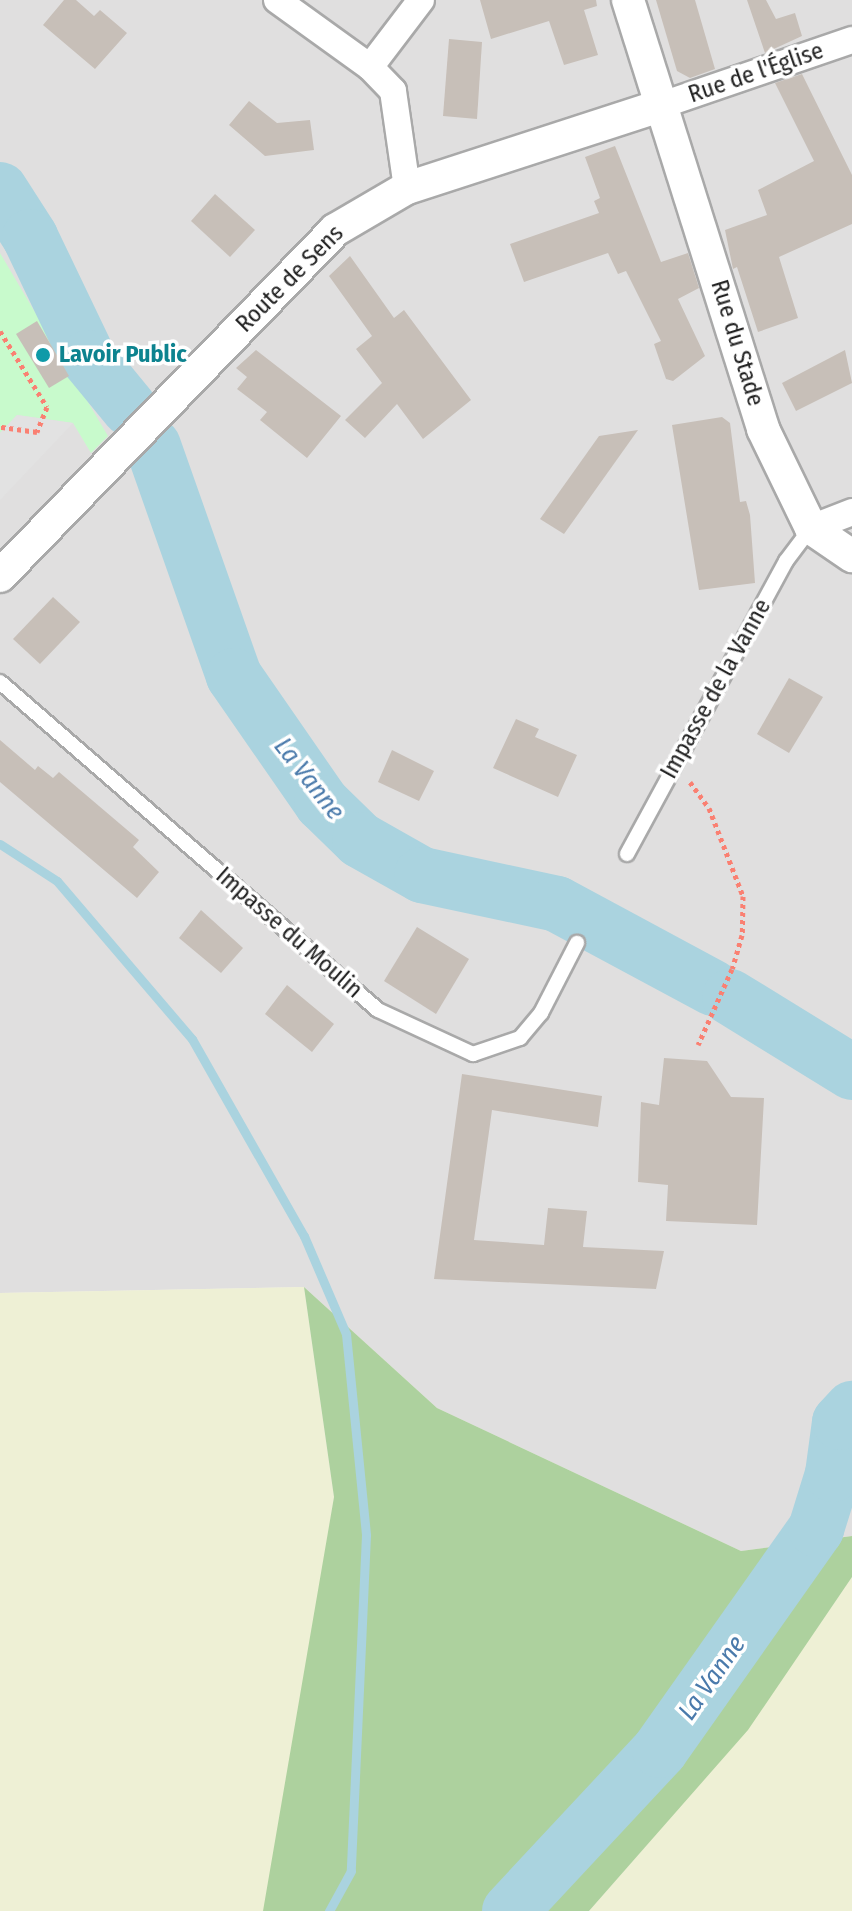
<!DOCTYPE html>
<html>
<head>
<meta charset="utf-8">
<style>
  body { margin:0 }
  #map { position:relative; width:852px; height:1911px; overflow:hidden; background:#f2efe9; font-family:"Fira Sans Condensed",sans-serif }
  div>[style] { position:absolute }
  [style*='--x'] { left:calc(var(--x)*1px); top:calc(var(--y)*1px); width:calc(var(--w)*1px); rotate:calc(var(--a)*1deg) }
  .residential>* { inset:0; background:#e0dfdf }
  .farmland>* { inset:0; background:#eef0d5 }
  .forest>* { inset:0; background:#add19e }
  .park>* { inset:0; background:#c8facc }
  .parking>* { inset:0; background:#e2e2e2 }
  .pier>* { inset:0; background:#fff }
  .stream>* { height:9px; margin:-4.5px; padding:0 4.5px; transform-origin:4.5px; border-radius:4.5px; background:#aad3df }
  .river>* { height:56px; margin:-28px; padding:0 28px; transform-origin:28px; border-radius:28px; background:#aad3df }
  .building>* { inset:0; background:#c7bfb8 }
  .path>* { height:5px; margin-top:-2.5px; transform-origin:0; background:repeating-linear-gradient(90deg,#fa8072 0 4px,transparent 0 8px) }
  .roads { filter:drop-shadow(2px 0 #a9a9a9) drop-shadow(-2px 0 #a9a9a9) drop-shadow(0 2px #a9a9a9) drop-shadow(0 -2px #a9a9a9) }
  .service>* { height:14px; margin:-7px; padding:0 7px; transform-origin:7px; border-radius:7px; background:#fff }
  .minor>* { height:26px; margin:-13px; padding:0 13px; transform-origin:13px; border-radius:13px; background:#fff }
  .tertiary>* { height:32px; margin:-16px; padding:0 16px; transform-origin:16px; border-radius:16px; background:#fff }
  .dots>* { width:22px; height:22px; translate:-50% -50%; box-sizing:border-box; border:4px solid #fff; border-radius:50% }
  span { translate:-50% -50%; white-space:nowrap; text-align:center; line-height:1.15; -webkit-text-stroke:7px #fff; paint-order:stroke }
  .street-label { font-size:24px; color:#222 }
  .culture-label { font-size:24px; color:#0d838f; font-weight:700 }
  .left { translate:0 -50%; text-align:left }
  .water-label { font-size:26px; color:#4a7aab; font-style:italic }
</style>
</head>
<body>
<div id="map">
  <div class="residential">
    <div style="clip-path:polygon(0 0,852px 0,852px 1536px,741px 1551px,437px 1408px,304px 1287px,0 1293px)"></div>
  </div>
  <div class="farmland">
    <div style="clip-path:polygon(304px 1287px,334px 1497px,268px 1905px,263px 1911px,0 1911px,0 1293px)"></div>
    <div style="clip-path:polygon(852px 1577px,852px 1911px,589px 1911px,747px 1730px)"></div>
  </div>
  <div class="forest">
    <div style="clip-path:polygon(304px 1287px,437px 1408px,741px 1551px,852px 1536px,852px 1577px,748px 1730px,589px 1911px,263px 1911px,334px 1497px)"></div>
  </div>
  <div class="park">
    <div style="clip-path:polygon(0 253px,108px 436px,91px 453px,73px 423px,17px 415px,0 433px)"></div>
  </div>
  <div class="parking">
    <div style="clip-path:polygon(17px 415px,73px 423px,0 500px,0 433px)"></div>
  </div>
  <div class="pier">
    <div style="clip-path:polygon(725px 965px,739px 972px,719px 1017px,705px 1011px)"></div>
  </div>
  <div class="stream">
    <div style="--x:0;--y:844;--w:68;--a:33"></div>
    <div style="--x:57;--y:881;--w:208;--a:49.5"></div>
    <div style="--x:192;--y:1039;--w:227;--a:60.4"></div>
    <div style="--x:304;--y:1236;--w:107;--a:66.8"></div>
    <div style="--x:346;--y:1334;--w:202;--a:84.3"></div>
    <div style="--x:366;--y:1535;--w:336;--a:92.6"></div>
    <div style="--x:351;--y:1871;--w:46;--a:118.8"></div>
  </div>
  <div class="river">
    <div style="--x:0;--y:190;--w:56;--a:57.4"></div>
    <div style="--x:30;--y:237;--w:134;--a:64.4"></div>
    <div style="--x:88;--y:358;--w:65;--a:50.6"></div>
    <div style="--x:153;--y:446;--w:244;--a:70.6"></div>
    <div style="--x:234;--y:676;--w:155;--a:55.3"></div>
    <div style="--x:322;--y:803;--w:53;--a:44.2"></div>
    <div style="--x:360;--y:840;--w:71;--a:29.4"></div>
    <div style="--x:422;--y:875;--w:138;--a:12.1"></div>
    <div style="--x:557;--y:904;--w:177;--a:28.3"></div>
    <div style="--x:730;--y:997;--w:143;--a:31.6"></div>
    <div style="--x:510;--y:1911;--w:220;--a:-47"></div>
    <div style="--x:660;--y:1750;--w:271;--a:-54.8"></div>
    <div style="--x:816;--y:1529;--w:58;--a:-72.8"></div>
    <div style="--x:833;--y:1474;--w:52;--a:-82.3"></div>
    <div style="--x:840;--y:1422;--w:18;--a:-47"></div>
  </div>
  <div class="building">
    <div style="clip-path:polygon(64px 0,76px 0,94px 16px,100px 10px,127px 33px,95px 69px,43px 25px)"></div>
    <div style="clip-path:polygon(480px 0,596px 0,597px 6px,584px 10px,598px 55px,564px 65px,549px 21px,491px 39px)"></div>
    <div style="clip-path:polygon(656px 0,695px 0,715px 69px,690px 78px,677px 71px)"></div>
    <div style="clip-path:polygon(747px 0,766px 0,776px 19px,795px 13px,802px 36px,765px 53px)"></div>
    <div style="clip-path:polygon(449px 39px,482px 42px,477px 119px,443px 116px)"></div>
    <div style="clip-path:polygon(802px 74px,852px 175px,852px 224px,779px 257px,798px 318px,758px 332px,737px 267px,733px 269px,725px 230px,767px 215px,758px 190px,814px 161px,775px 83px)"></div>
    <div style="clip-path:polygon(249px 101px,277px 123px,310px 120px,314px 150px,265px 156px,229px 125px)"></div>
    <div style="clip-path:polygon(615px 146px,661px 262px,688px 253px,699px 288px,678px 299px,705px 356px,673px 381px,666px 379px,654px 344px,661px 341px,626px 271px,618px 274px,608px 253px,524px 282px,510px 244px,599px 213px,594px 201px,600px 198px,585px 157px)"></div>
    <div style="clip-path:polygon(215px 194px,255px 230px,230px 257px,191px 221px)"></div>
    <div style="clip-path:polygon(350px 256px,394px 318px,404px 310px,471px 400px,423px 439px,397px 404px,365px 438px,345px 420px,382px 383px,356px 349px,372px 336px,329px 276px)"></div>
    <div style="clip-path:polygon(37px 321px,69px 376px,49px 388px,16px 334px)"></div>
    <div style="clip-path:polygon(256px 350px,341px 416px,307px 458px,260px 420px,267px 412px,237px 389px,247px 377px,236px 368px)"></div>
    <div style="clip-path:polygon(845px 350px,852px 383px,796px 411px,782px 383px)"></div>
    <div style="clip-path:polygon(722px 417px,730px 423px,740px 502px,746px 501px,750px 515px,755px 583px,699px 590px,672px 425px)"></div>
    <div style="clip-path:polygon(638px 430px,564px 534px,540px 519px,599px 436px)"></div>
    <div style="clip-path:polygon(53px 597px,80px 622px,40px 664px,13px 639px)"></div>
    <div style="clip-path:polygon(789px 678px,823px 697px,789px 753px,757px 734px)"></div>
    <div style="clip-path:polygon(516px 719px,539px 729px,535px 737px,577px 755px,558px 797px,493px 768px)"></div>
    <div style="clip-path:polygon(0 740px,35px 770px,38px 766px,53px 778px,59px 772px,139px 840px,133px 847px,159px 872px,137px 898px,0 782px)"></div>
    <div style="clip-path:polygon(392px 750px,434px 771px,419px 801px,378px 782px)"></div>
    <div style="clip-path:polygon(201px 910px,243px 948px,221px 973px,179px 938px)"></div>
    <div style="clip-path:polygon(417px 927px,469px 959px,436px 1014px,384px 981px)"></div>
    <div style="clip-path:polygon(287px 985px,334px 1024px,312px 1052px,265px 1014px)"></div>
    <div style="clip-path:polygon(664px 1058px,707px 1061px,731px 1097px,764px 1098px,757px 1225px,666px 1221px,668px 1185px,638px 1182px,641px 1102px,659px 1105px)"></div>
    <div style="clip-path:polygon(462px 1074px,602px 1096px,598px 1127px,492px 1110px,474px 1240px,544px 1245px,548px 1208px,587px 1211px,583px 1247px,664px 1251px,656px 1289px,434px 1279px)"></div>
  </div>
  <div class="path">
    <div style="--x:0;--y:331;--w:89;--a:58.3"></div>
    <div style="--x:47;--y:407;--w:27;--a:112"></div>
    <div style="--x:37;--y:432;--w:37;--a:-172"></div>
    <div style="--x:690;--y:782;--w:32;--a:54"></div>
    <div style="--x:709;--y:808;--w:94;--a:68.9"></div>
    <div style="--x:743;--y:896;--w:39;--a:91"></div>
    <div style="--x:742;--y:935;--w:35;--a:106"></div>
    <div style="--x:732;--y:969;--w:83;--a:114.1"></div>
  </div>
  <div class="roads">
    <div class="service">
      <div style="--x:0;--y:682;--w:500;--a:40.95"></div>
      <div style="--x:378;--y:1010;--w:105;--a:24.9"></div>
      <div style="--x:473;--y:1054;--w:50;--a:-18.8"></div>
      <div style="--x:520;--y:1038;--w:33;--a:-50"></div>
      <div style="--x:541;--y:1013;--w:79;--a:-62.8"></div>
      <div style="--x:627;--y:854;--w:333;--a:-61.5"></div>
      <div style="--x:786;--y:561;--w:41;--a:-52.9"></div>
    </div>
    <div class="minor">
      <div style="--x:277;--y:0;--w:115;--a:35.8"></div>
      <div style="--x:370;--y:67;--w:33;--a:46"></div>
      <div style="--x:393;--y:91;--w:98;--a:81.8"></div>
      <div style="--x:370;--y:67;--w:84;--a:-52.7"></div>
      <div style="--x:659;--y:106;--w:204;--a:-18.9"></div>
      <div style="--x:811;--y:528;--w:44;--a:-21.3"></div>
    </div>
    <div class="tertiary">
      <div style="--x:628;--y:0;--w:450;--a:72.5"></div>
      <div style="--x:763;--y:429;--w:110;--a:64.1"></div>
      <div style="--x:811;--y:528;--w:50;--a:34.3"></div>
      <div style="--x:0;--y:576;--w:482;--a:-45.9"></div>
      <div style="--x:335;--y:230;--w:83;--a:-30.3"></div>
      <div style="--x:407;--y:188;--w:265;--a:-18"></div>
    </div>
  </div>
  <div class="dots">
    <div style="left:43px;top:355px;background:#0f9aa8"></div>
  </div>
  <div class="street-label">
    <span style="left:756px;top:73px;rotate:-19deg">Rue de l'Église</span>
    <span style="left:290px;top:279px;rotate:-45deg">Route de Sens</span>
    <span style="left:737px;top:343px;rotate:73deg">Rue du Stade</span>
    <span style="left:716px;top:689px;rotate:-61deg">Impasse de la Vanne</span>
    <span style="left:289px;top:933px;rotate:41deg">Impasse du Moulin</span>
  </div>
  <div class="culture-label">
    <span class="left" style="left:59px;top:355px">Lavoir Public</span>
  </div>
  <div class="water-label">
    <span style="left:309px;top:779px;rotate:52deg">La Vanne</span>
    <span style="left:712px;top:1678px;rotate:-55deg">La Vanne</span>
  </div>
</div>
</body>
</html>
